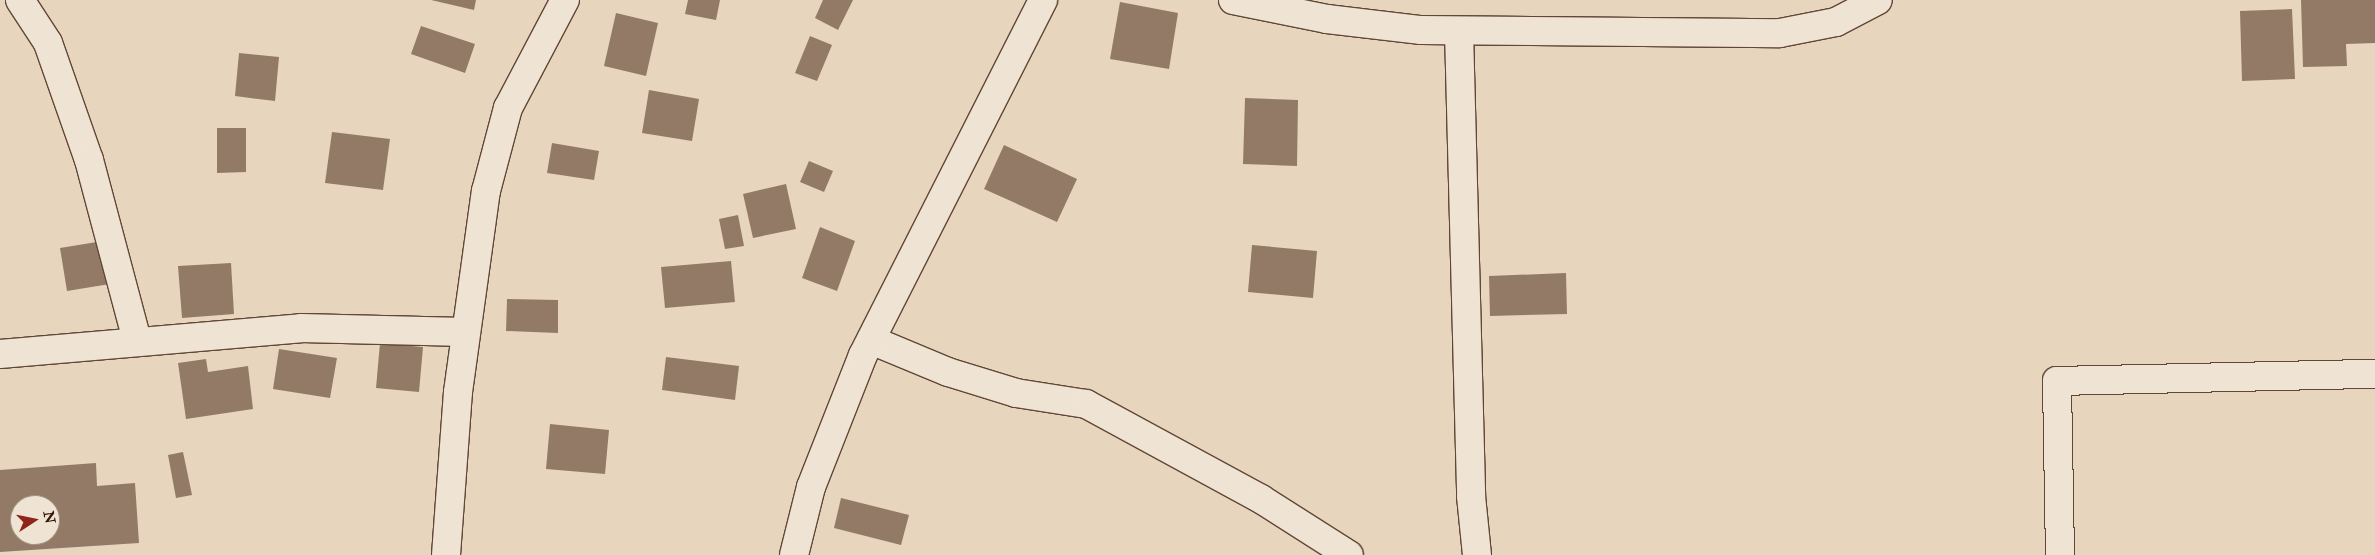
<!DOCTYPE html>
<html>
<head>
<meta charset="utf-8">
<style>
  body { margin:0 }
  #map { position:relative; width:2375px; height:555px; overflow:hidden; background:#e7d6bd; font-family:"IM FELL Double Pica",serif }
  div>[style] { position:absolute }
  [style*='--x'] { left:calc(var(--x)*1px); top:calc(var(--y)*1px); width:calc(var(--w)*1px); rotate:calc(var(--a)*1deg) }
  .building>* { inset:0; background:#927a67 }
  .roads { filter:drop-shadow(1px 0 #624636) drop-shadow(-1px 0 #624636) drop-shadow(0 1px #624636) drop-shadow(0 -1px #624636) }
  .street>* { height:28px; margin:-14px; padding:0 14px; transform-origin:14px; border-radius:14px; background:#efe4d4 }
  span { translate:-50% -50%; white-space:nowrap; text-align:center; line-height:1.15; -webkit-text-stroke:5px #efe4d4; paint-order:stroke }
  .north { position:absolute; left:10px; top:495px; width:50px; height:50px; box-sizing:border-box; background:#efe4d4; border:1px solid #a59283; border-radius:50%; rotate:79deg; font-size:14px; font-weight:700; line-height:20px; text-align:center; color:#361609 }
  .north::after { content:''; display:block; margin:auto; width:18px; height:22px; background:#8f2418; clip-path:polygon(50% 0,100% 100%,50% 72%,0 100%) }
</style>
</head>
<body>
<div id="map">
  <div class="building">
    <div style="clip-path:polygon(431px 0,476px 0,474px 10px)"></div>
    <div style="clip-path:polygon(688px 0,720px 0,716px 20px,685px 14px)"></div>
    <div style="clip-path:polygon(823px 0,853px 0,838px 30px,815px 18px)"></div>
    <div style="clip-path:polygon(2301px 0,2375px 0,2375px 43px,2346px 44px,2347px 66px,2303px 67px)"></div>
    <div style="clip-path:polygon(1120px 2px,1178px 13px,1169px 69px,1110px 59px)"></div>
    <div style="clip-path:polygon(2292px 9px,2295px 79px,2242px 81px,2240px 11px)"></div>
    <div style="clip-path:polygon(616px 13px,658px 23px,646px 76px,604px 66px)"></div>
    <div style="clip-path:polygon(421px 26px,475px 44px,465px 73px,411px 54px)"></div>
    <div style="clip-path:polygon(810px 36px,832px 45px,817px 81px,795px 73px)"></div>
    <div style="clip-path:polygon(239px 53px,279px 57px,275px 101px,235px 96px)"></div>
    <div style="clip-path:polygon(649px 90px,699px 99px,692px 141px,642px 133px)"></div>
    <div style="clip-path:polygon(1245px 98px,1298px 100px,1297px 166px,1243px 164px)"></div>
    <div style="clip-path:polygon(217px 128px,246px 128px,246px 172px,217px 173px)"></div>
    <div style="clip-path:polygon(332px 132px,390px 139px,383px 190px,325px 183px)"></div>
    <div style="clip-path:polygon(552px 143px,599px 151px,594px 180px,547px 173px)"></div>
    <div style="clip-path:polygon(1004px 145px,1077px 179px,1057px 222px,984px 189px)"></div>
    <div style="clip-path:polygon(809px 161px,833px 171px,824px 192px,800px 182px)"></div>
    <div style="clip-path:polygon(786px 184px,796px 229px,753px 238px,743px 194px)"></div>
    <div style="clip-path:polygon(738px 215px,744px 246px,725px 249px,719px 219px)"></div>
    <div style="clip-path:polygon(820px 227px,855px 241px,837px 291px,802px 278px)"></div>
    <div style="clip-path:polygon(109px 240px,116px 283px,67px 291px,60px 248px)"></div>
    <div style="clip-path:polygon(1252px 245px,1317px 251px,1313px 298px,1248px 292px)"></div>
    <div style="clip-path:polygon(731px 261px,735px 302px,665px 308px,661px 267px)"></div>
    <div style="clip-path:polygon(231px 263px,234px 314px,182px 318px,178px 266px)"></div>
    <div style="clip-path:polygon(1566px 273px,1567px 314px,1490px 316px,1489px 276px)"></div>
    <div style="clip-path:polygon(507px 299px,558px 300px,558px 333px,506px 331px)"></div>
    <div style="clip-path:polygon(380px 343px,423px 347px,419px 392px,376px 388px)"></div>
    <div style="clip-path:polygon(279px 349px,337px 358px,330px 398px,273px 389px)"></div>
    <div style="clip-path:polygon(666px 357px,739px 366px,735px 400px,662px 390px)"></div>
    <div style="clip-path:polygon(206px 359px,208px 372px,248px 366px,253px 409px,186px 419px,178px 363px)"></div>
    <div style="clip-path:polygon(550px 424px,609px 430px,605px 474px,546px 469px)"></div>
    <div style="clip-path:polygon(183px 452px,192px 495px,176px 498px,168px 455px)"></div>
    <div style="clip-path:polygon(evenodd,96px 463px,97px 486px,135px 483px,139px 543px,0 552px,0 470px,96px 463px,20px 505px,50px 505px,50px 535px,20px 535px,20px 505px)"></div>
    <div style="clip-path:polygon(841px 498px,909px 515px,901px 545px,834px 528px)"></div>
  </div>
  <div class="roads">
    <div class="street">
      <div style="--x:20;--y:0;--w:51;--a:56.9"></div>
      <div style="--x:48;--y:43;--w:124;--a:70.7"></div>
      <div style="--x:89;--y:160;--w:187;--a:75.1"></div>
      <div style="--x:1233;--y:0;--w:96;--a:11.4"></div>
      <div style="--x:1327;--y:19;--w:95;--a:6.7"></div>
      <div style="--x:1421;--y:30;--w:359;--a:0.5"></div>
      <div style="--x:1780;--y:33;--w:57;--a:-11.1"></div>
      <div style="--x:1836;--y:22;--w:47;--a:-27.6"></div>
      <div style="--x:1459;--y:31;--w:465;--a:88.5"></div>
      <div style="--x:1471;--y:496;--w:59;--a:84.2"></div>
      <div style="--x:871;--y:340;--w:83;--a:22.6"></div>
      <div style="--x:948;--y:372;--w:71;--a:17.2"></div>
      <div style="--x:1016;--y:393;--w:71;--a:8.9"></div>
      <div style="--x:1086;--y:404;--w:199;--a:28.5"></div>
      <div style="--x:1261;--y:499;--w:104;--a:32.5"></div>
      <div style="--x:0;--y:354;--w:302;--a:-4.9"></div>
      <div style="--x:301;--y:328;--w:164;--a:1.4"></div>
      <div style="--x:446;--y:555;--w:163;--a:-85.8"></div>
      <div style="--x:458;--y:392;--w:203;--a:-82.1"></div>
      <div style="--x:486;--y:191;--w:86;--a:-75.2"></div>
      <div style="--x:508;--y:108;--w:122;--a:-62.2"></div>
      <div style="--x:794;--y:555;--w:70;--a:-76"></div>
      <div style="--x:811;--y:487;--w:142;--a:-68.5"></div>
      <div style="--x:863;--y:355;--w:398;--a:-63.1"></div>
      <div style="--x:2060;--y:555;--w:174;--a:-91"></div>
      <div style="--x:2057;--y:381;--w:318;--a:-1.3"></div>
    </div>
  </div>
  <div class="north">N</div>
</div>
</body>
</html>
